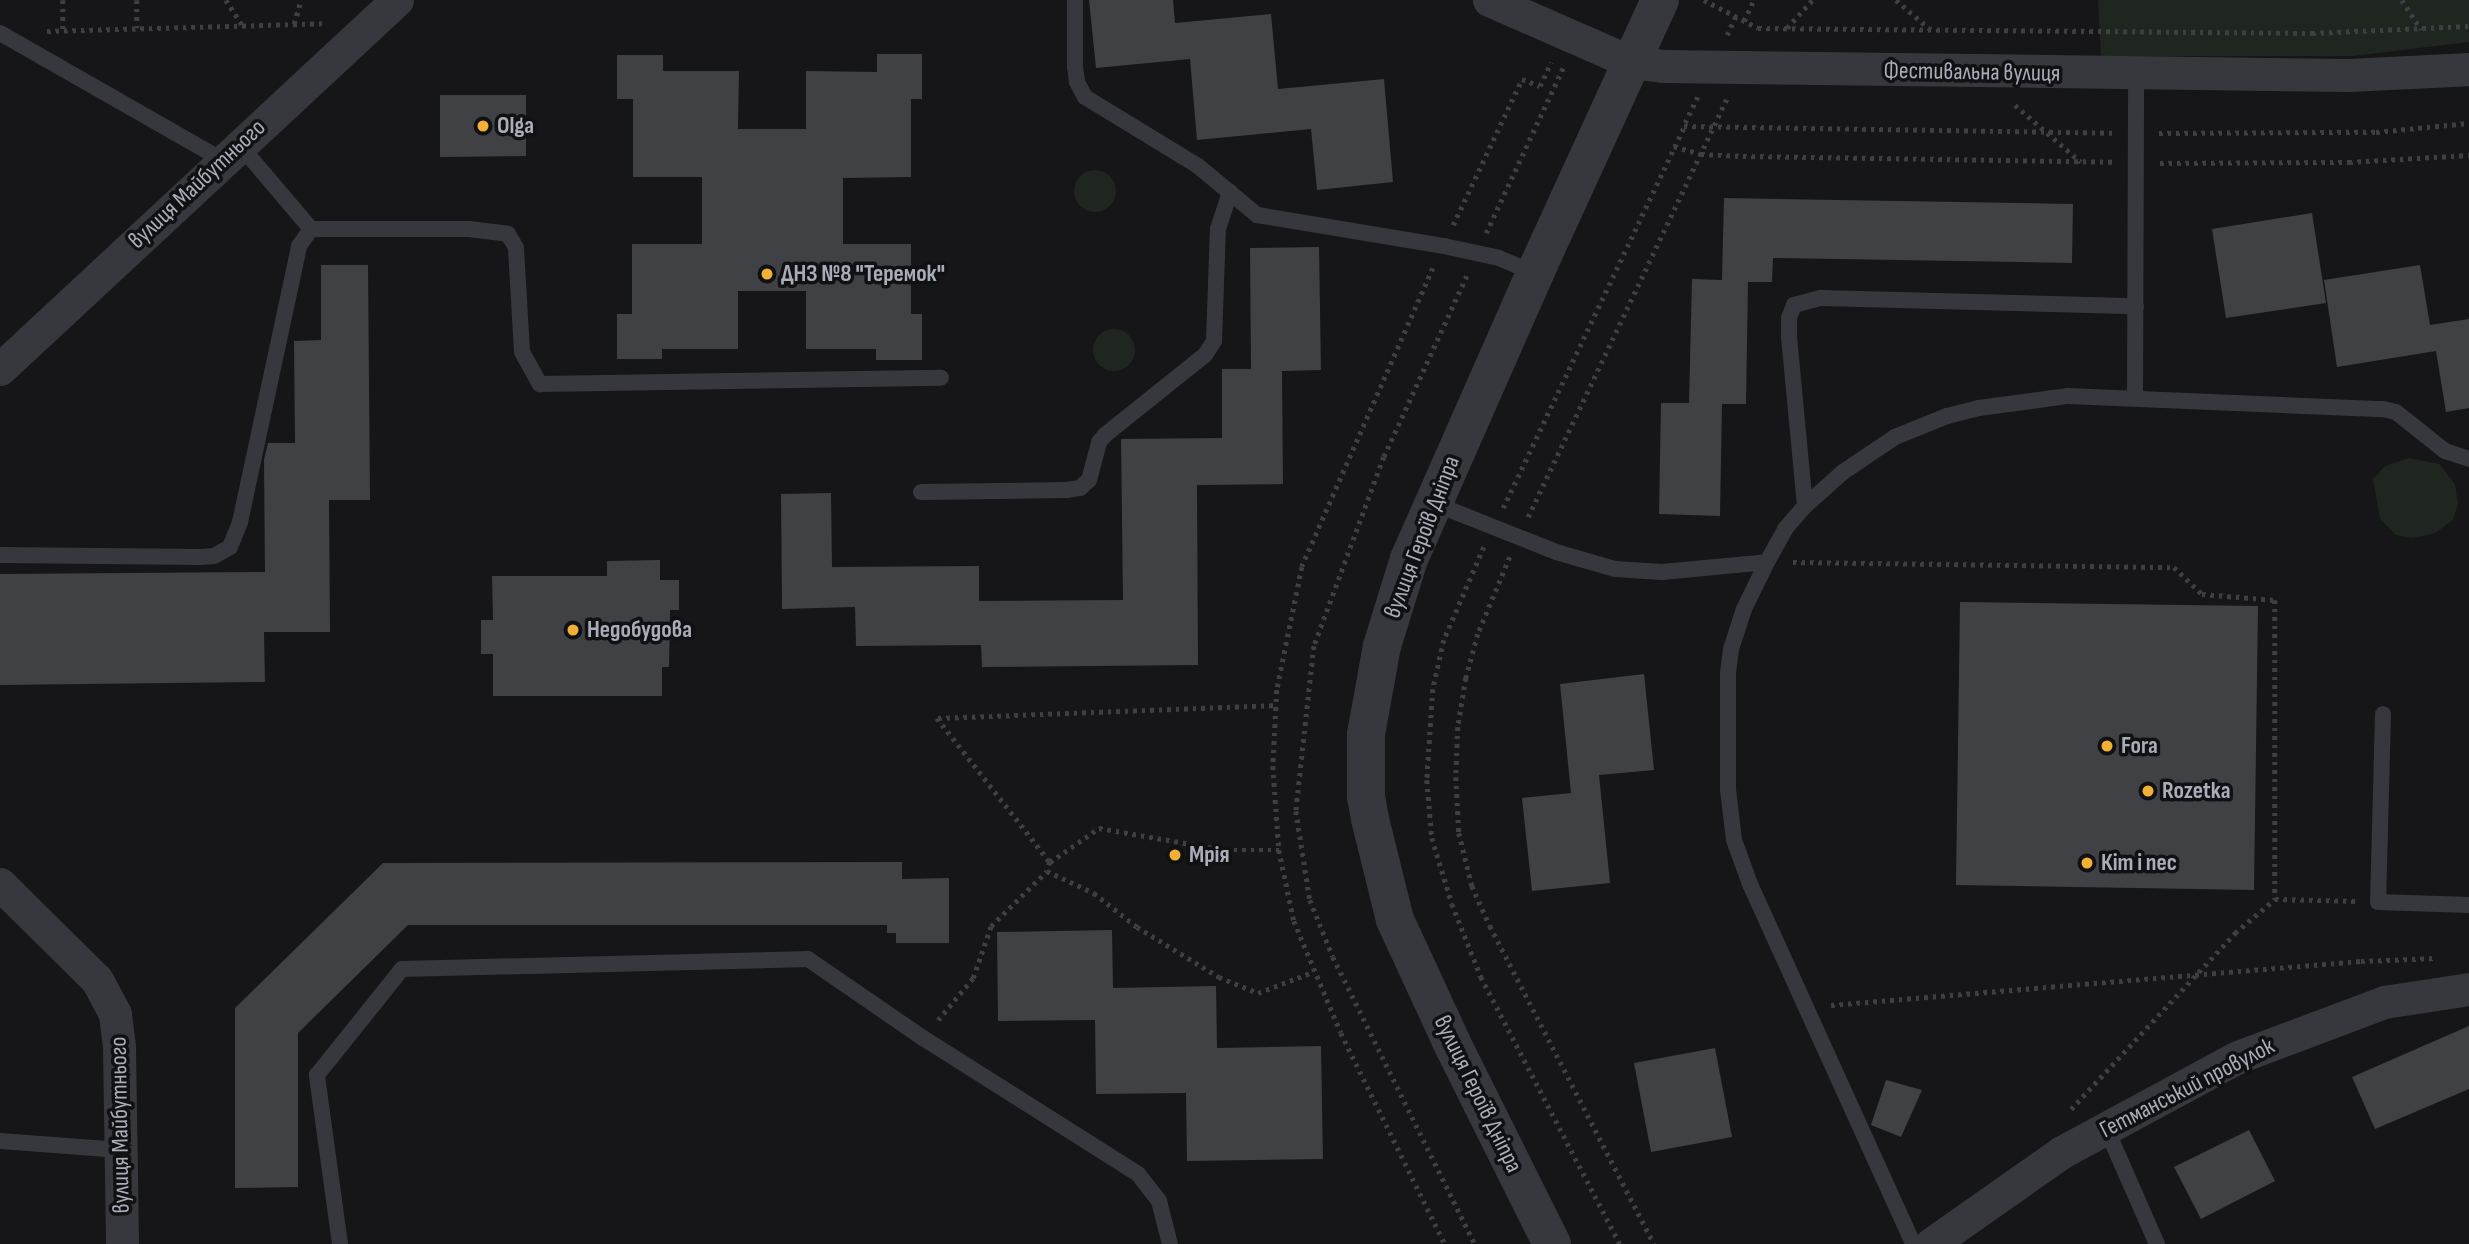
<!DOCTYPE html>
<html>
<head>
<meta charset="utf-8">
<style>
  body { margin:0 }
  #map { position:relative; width:2469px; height:1244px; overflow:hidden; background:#161618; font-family:"Sofia Sans Condensed",sans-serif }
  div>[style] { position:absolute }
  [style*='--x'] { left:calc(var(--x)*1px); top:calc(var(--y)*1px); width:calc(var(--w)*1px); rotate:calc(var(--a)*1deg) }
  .green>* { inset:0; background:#1e261f }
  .round { border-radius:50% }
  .building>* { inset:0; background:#404145 }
  .path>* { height:4.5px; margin-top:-2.25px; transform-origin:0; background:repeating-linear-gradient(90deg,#3d3f44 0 3.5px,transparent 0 8.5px) }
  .service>* { height:16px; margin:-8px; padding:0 8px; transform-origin:8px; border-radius:8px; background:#37383d }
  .minor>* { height:33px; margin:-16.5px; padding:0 16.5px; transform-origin:16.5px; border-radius:16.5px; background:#37383d }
  .tertiary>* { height:38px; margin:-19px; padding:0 19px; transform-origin:19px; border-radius:19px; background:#37383d }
  .dots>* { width:19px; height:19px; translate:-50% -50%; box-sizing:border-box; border:4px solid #111113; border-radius:50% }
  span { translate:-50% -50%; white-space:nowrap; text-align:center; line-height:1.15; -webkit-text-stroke:7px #111113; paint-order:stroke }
  .street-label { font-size:24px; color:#a8adb8 }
  .poi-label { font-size:24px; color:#a8adb8; font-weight:700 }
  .left { translate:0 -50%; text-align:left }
</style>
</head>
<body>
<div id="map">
  <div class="green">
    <div style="clip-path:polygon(2098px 0,2469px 0,2469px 42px,2353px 56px,2101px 56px)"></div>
    <div class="round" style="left:1074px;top:170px;width:42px;height:42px"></div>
    <div class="round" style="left:1093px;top:329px;width:42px;height:42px"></div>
    <div style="clip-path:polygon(2409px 458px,2439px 464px,2455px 484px,2458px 504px,2453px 520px,2435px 533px,2413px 538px,2396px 535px,2380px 519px,2373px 479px,2385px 466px)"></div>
  </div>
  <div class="building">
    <div style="clip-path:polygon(1089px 0,1173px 0,1175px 23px,1271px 14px,1278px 89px,1384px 79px,1393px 182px,1317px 190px,1311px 129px,1197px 140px,1190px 59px,1096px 68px)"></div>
    <div style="clip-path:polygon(877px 54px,922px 54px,922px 99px,911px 99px,911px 177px,843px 178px,843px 244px,911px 244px,911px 314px,922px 314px,922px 360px,876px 360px,876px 349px,806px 349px,806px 291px,738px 291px,738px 349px,662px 349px,662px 359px,617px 359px,617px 314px,632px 314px,632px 244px,702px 244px,702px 177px,633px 177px,633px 99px,617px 99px,617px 55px,663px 55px,663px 71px,739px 71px,738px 129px,806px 129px,806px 71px,877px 72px)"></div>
    <div style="clip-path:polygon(440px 95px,526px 95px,526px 156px,440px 157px)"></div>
    <div style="clip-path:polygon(1724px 198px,2073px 204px,2072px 263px,1773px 258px,1772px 282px,1748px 282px,1746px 404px,1722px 404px,1720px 516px,1659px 514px,1661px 403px,1689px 403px,1692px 279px,1722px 280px)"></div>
    <div style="clip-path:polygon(2312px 213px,2326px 303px,2226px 318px,2212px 229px)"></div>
    <div style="clip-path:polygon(1319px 247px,1321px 370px,1282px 371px,1283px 484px,1197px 485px,1198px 665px,982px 667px,981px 645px,856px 646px,855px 607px,782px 609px,781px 494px,831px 493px,832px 567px,979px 566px,979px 601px,1123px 600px,1121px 439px,1222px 438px,1222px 369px,1251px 369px,1250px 248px)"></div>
    <div style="clip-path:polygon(321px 265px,368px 265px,370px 500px,329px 500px,330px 632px,264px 632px,265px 682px,0 685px,0 574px,265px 572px,264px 460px,268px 443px,295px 443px,294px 341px,321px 340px)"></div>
    <div style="clip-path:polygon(2420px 265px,2430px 325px,2469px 319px,2469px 408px,2446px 412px,2436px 351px,2337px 367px,2324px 280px)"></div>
    <div style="clip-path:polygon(660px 560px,660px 580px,679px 580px,679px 610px,670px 610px,669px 667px,662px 667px,662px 696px,493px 696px,493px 654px,481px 654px,481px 620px,493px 620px,492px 576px,607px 576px,607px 561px)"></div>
    <div style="clip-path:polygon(1960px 602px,2258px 606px,2254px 890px,1956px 885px)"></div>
    <div style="clip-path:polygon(1644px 674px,1654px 770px,1599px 775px,1610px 883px,1532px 891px,1522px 798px,1571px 793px,1560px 684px)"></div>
    <div style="clip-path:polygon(902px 862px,902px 879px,949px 878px,949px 943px,896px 943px,896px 933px,887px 933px,887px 925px,408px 925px,298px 1033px,298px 1187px,235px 1188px,235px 1008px,383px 863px)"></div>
    <div style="clip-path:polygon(1112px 930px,1113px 988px,1216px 986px,1217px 1048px,1321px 1046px,1323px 1159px,1187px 1161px,1186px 1093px,1096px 1094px,1095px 1020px,998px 1021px,997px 932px)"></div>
    <div style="clip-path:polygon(2469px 1026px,2469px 1089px,2375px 1129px,2352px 1077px)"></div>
    <div style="clip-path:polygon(1715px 1048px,1732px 1137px,1651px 1152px,1634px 1063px)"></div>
    <div style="clip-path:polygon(1886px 1080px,1922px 1090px,1901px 1137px,1871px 1125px)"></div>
    <div style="clip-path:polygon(2249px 1130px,2275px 1181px,2201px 1219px,2174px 1167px)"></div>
  </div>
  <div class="path">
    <div style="--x:63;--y:0;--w:30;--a:90"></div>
    <div style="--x:137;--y:0;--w:28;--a:90"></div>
    <div style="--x:226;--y:0;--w:30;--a:57"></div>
    <div style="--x:1704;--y:0;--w:61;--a:27.4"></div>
    <div style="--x:1758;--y:28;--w:554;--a:0.52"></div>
    <div style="--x:2312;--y:33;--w:157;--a:-2.6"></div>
    <div style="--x:1896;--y:0;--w:45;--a:40.5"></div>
    <div style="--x:2402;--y:0;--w:35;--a:57"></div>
    <div style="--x:1744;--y:21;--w:23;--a:-65"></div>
    <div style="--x:294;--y:24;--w:25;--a:-74"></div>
    <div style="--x:1787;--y:28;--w:38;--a:-48"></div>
    <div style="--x:47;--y:31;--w:278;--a:-1.6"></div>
    <div style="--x:1727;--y:35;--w:21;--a:-65"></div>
    <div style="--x:1698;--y:97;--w:32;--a:116"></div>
    <div style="--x:1684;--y:126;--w:428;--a:0.9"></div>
    <div style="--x:2015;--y:105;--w:87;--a:40.8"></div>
    <div style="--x:2159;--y:133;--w:217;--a:-0.3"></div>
    <div style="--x:2376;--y:132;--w:93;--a:-5.5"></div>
    <div style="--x:1674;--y:146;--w:28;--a:17"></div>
    <div style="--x:1701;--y:154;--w:42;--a:2.7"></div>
    <div style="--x:1743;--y:156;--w:370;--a:0.9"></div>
    <div style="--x:2160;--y:163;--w:189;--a:-0.3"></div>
    <div style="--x:2349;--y:162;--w:120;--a:-3.3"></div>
    <div style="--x:1453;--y:225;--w:161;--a:-64.7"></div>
    <div style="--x:1522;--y:79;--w:19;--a:21"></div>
    <div style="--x:1540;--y:86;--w:26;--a:-65"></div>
    <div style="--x:1486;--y:233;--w:184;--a:-65"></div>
    <div style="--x:1433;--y:268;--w:326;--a:113.7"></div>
    <div style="--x:1302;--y:567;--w:126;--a:101.5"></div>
    <div style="--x:1277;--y:690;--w:76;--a:93"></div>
    <div style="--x:1273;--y:766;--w:84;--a:85.9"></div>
    <div style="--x:1279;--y:850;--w:73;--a:78.1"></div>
    <div style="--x:1294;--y:921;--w:121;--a:67.2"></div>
    <div style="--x:1341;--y:1033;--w:235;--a:63.8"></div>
    <div style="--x:1467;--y:276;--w:199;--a:114.6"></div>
    <div style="--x:1384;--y:457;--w:202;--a:110.3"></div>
    <div style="--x:1314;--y:646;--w:166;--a:96.2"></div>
    <div style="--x:1296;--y:811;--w:90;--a:81.1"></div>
    <div style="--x:1310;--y:900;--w:61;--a:68"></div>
    <div style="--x:1333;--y:957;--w:320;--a:63.7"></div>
    <div style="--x:1503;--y:508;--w:423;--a:-64.6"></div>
    <div style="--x:1528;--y:517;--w:464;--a:-64.6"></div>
    <div style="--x:1484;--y:547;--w:101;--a:113.3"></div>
    <div style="--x:1444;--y:640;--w:50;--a:102.7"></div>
    <div style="--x:1433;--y:689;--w:91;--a:93.8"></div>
    <div style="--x:1427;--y:780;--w:58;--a:85.1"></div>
    <div style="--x:1432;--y:838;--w:69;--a:73.1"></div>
    <div style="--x:1452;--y:904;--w:79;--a:68.3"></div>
    <div style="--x:1481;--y:977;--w:301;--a:62.5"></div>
    <div style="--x:1510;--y:557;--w:83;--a:112.6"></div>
    <div style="--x:1478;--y:634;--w:46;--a:105.3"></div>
    <div style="--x:1466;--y:678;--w:50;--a:99.3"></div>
    <div style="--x:1458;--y:727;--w:50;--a:92.3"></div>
    <div style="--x:1456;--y:777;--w:56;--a:86.9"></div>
    <div style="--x:1459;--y:833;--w:55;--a:76.2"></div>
    <div style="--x:1472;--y:886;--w:44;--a:65.8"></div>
    <div style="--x:1490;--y:926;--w:358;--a:62.7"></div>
    <div style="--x:1793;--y:562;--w:381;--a:0.8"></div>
    <div style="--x:2174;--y:567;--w:39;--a:44"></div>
    <div style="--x:2202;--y:594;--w:73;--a:4.7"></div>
    <div style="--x:2275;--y:600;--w:299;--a:90"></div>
    <div style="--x:2275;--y:899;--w:82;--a:1.4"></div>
    <div style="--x:937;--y:718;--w:183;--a:51.9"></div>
    <div style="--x:1050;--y:862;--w:60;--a:-34.8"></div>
    <div style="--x:1099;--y:828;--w:128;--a:9.9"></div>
    <div style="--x:1225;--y:850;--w:54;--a:0"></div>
    <div style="--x:938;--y:718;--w:338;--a:-2.2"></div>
    <div style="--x:1050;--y:862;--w:9;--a:108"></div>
    <div style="--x:1047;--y:871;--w:52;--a:25.1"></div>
    <div style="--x:1094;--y:893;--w:55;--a:38.3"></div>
    <div style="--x:1137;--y:927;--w:96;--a:31.4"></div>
    <div style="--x:1219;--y:977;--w:42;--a:22.3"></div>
    <div style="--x:1258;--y:993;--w:59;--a:-20.9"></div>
    <div style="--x:1831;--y:1005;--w:532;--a:-4.75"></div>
    <div style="--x:2361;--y:961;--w:76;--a:-2.3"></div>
    <div style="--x:938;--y:1020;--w:55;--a:-50.2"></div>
    <div style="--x:973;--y:978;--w:55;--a:-70.9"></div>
    <div style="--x:991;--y:926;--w:78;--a:-44.5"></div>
    <div style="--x:2071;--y:1109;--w:241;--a:-47"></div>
    <div style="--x:2235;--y:933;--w:52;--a:-40.4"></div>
  </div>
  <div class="service">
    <div style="--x:1075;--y:0;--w:67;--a:90"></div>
    <div style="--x:1075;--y:67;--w:15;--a:82"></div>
    <div style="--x:1077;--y:82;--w:17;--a:62"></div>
    <div style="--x:1085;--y:97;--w:132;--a:31.4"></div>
    <div style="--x:1198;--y:166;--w:77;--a:39.7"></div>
    <div style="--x:1257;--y:215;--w:190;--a:9.4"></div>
    <div style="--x:1444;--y:246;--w:56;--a:12.3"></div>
    <div style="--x:1499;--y:258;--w:39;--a:23"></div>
    <div style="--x:0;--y:33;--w:257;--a:29.7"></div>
    <div style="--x:311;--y:229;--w:158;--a:0"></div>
    <div style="--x:469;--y:229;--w:39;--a:7"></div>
    <div style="--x:508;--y:234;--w:16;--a:60"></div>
    <div style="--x:516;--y:248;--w:104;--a:86.7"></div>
    <div style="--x:522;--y:352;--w:37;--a:61"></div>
    <div style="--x:540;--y:384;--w:401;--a:-0.9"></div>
    <div style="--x:2135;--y:397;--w:323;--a:-89.8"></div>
    <div style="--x:921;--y:492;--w:146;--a:-0.8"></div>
    <div style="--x:1067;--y:490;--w:13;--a:-9"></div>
    <div style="--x:1080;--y:488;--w:12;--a:-42"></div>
    <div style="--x:1089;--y:480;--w:39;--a:-75"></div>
    <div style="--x:1099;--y:442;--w:9;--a:-49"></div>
    <div style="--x:1105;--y:435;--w:128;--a:-38.7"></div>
    <div style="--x:1205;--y:355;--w:17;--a:-57"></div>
    <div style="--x:1214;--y:341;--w:112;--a:-88"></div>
    <div style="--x:1218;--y:229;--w:39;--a:-72"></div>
    <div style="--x:1433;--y:503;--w:132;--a:21.7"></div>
    <div style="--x:1556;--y:552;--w:61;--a:16.1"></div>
    <div style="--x:1615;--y:569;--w:47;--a:3.7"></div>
    <div style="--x:1662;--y:572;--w:105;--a:-5.4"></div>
    <div style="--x:1767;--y:562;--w:38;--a:-61"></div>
    <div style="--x:1785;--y:529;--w:30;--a:-49"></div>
    <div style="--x:1805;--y:506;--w:51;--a:-41.8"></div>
    <div style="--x:1843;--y:472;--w:63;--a:-33.9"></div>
    <div style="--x:1895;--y:437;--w:56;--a:-22"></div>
    <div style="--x:1947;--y:416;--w:33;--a:-14"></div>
    <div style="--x:1979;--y:408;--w:90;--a:-7.7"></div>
    <div style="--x:2068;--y:396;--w:315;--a:2.4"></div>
    <div style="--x:2383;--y:409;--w:13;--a:13"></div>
    <div style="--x:2396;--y:412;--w:63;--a:38.5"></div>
    <div style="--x:2445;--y:451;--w:25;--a:18"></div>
    <div style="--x:1805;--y:506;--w:169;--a:-95.4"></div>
    <div style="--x:1789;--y:338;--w:20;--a:-90"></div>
    <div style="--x:1789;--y:318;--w:14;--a:-69"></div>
    <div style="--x:1794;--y:305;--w:28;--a:-15"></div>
    <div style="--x:1821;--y:298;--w:315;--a:1.5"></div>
    <div style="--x:0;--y:555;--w:201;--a:0.6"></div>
    <div style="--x:201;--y:557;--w:13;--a:-4"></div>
    <div style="--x:214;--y:556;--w:18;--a:-29"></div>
    <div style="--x:230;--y:547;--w:27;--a:-68"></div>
    <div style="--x:240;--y:522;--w:282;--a:-77.9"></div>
    <div style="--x:299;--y:246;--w:21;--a:-55"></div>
    <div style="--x:311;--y:229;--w:111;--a:-130.3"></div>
    <div style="--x:1767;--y:562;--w:52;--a:116.1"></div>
    <div style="--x:1744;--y:609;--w:42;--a:108"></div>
    <div style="--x:1731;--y:649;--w:24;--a:97"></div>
    <div style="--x:1728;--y:673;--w:116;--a:90"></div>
    <div style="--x:1728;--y:789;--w:51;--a:83.3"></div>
    <div style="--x:1734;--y:840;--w:47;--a:70"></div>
    <div style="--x:1750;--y:884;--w:395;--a:65.6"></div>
    <div style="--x:2383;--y:714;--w:188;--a:91.5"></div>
    <div style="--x:2378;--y:902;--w:91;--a:1.9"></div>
    <div style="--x:2106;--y:1128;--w:127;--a:66.3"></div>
    <div style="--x:0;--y:1141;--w:121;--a:4.3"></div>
    <div style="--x:340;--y:1244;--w:171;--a:-97.8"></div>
    <div style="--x:317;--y:1075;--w:136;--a:-51.3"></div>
    <div style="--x:402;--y:969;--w:406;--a:-1.4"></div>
    <div style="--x:808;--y:959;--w:140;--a:34.5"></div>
    <div style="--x:923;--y:1038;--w:254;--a:32.3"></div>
    <div style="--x:1138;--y:1174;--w:34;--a:52"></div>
    <div style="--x:1159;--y:1201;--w:44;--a:75.7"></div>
  </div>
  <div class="minor">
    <div style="--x:1489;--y:0;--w:155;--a:23.6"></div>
    <div style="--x:1631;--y:62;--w:32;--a:7"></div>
    <div style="--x:1663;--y:66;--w:685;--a:0.75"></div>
    <div style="--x:2348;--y:75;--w:121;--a:-2.8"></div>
    <div style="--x:0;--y:369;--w:542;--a:-42.91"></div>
    <div style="--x:0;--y:884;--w:136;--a:44.7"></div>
    <div style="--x:97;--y:980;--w:38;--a:62"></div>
    <div style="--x:115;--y:1014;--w:34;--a:83"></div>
    <div style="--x:119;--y:1048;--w:196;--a:89.1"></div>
    <div style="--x:1931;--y:1244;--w:160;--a:-35.1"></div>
    <div style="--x:2062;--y:1152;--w:200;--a:-28.4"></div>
    <div style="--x:2238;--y:1057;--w:156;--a:-20.6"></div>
    <div style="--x:2384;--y:1002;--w:86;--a:-8.7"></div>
  </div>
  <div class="tertiary">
    <div style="--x:1552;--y:1244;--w:227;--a:-116.5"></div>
    <div style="--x:1451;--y:1041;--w:133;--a:-114.8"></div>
    <div style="--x:1395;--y:920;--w:104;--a:-103.9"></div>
    <div style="--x:1370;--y:819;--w:22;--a:-100"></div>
    <div style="--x:1366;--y:797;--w:63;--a:-90"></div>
    <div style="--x:1366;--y:734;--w:89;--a:-79.7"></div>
    <div style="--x:1382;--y:646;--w:91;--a:-72.8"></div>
    <div style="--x:1409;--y:559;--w:313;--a:-66.2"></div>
    <div style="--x:1535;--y:273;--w:300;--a:-65.4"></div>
  </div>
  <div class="dots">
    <div style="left:483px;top:126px;background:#f2b134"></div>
    <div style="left:767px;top:274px;background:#f2b134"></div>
    <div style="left:573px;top:630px;background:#f2b134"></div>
    <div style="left:2107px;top:746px;background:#f2b134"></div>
    <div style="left:2148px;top:791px;background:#f2b134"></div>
    <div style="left:1175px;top:855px;background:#f2b134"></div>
    <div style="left:2087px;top:863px;background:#f2b134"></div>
  </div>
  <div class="street-label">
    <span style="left:1972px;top:72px;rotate:1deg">Фестивальна вулиця</span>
    <span style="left:197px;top:184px;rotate:-43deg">вулиця Майбутнього</span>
    <span style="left:1422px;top:537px;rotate:-69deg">вулиця Героїв Дніпра</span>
    <span style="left:2187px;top:1088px;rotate:-27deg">Гетманський провулок</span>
    <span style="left:1478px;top:1094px;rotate:64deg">вулиця Героїв Дніпра</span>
    <span style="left:120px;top:1125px;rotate:-91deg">вулиця Майбутнього</span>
  </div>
  <div class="poi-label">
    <span class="left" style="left:497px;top:126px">Olga</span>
    <span class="left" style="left:781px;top:274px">ДНЗ №8 "Теремок"</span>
    <span class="left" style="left:587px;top:630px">Недобудова</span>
    <span class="left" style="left:2121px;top:746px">Fora</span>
    <span class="left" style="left:2162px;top:791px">Rozetka</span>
    <span class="left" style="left:1189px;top:855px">Мрiя</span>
    <span class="left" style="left:2101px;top:863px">Кіт і пес</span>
  </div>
</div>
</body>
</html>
